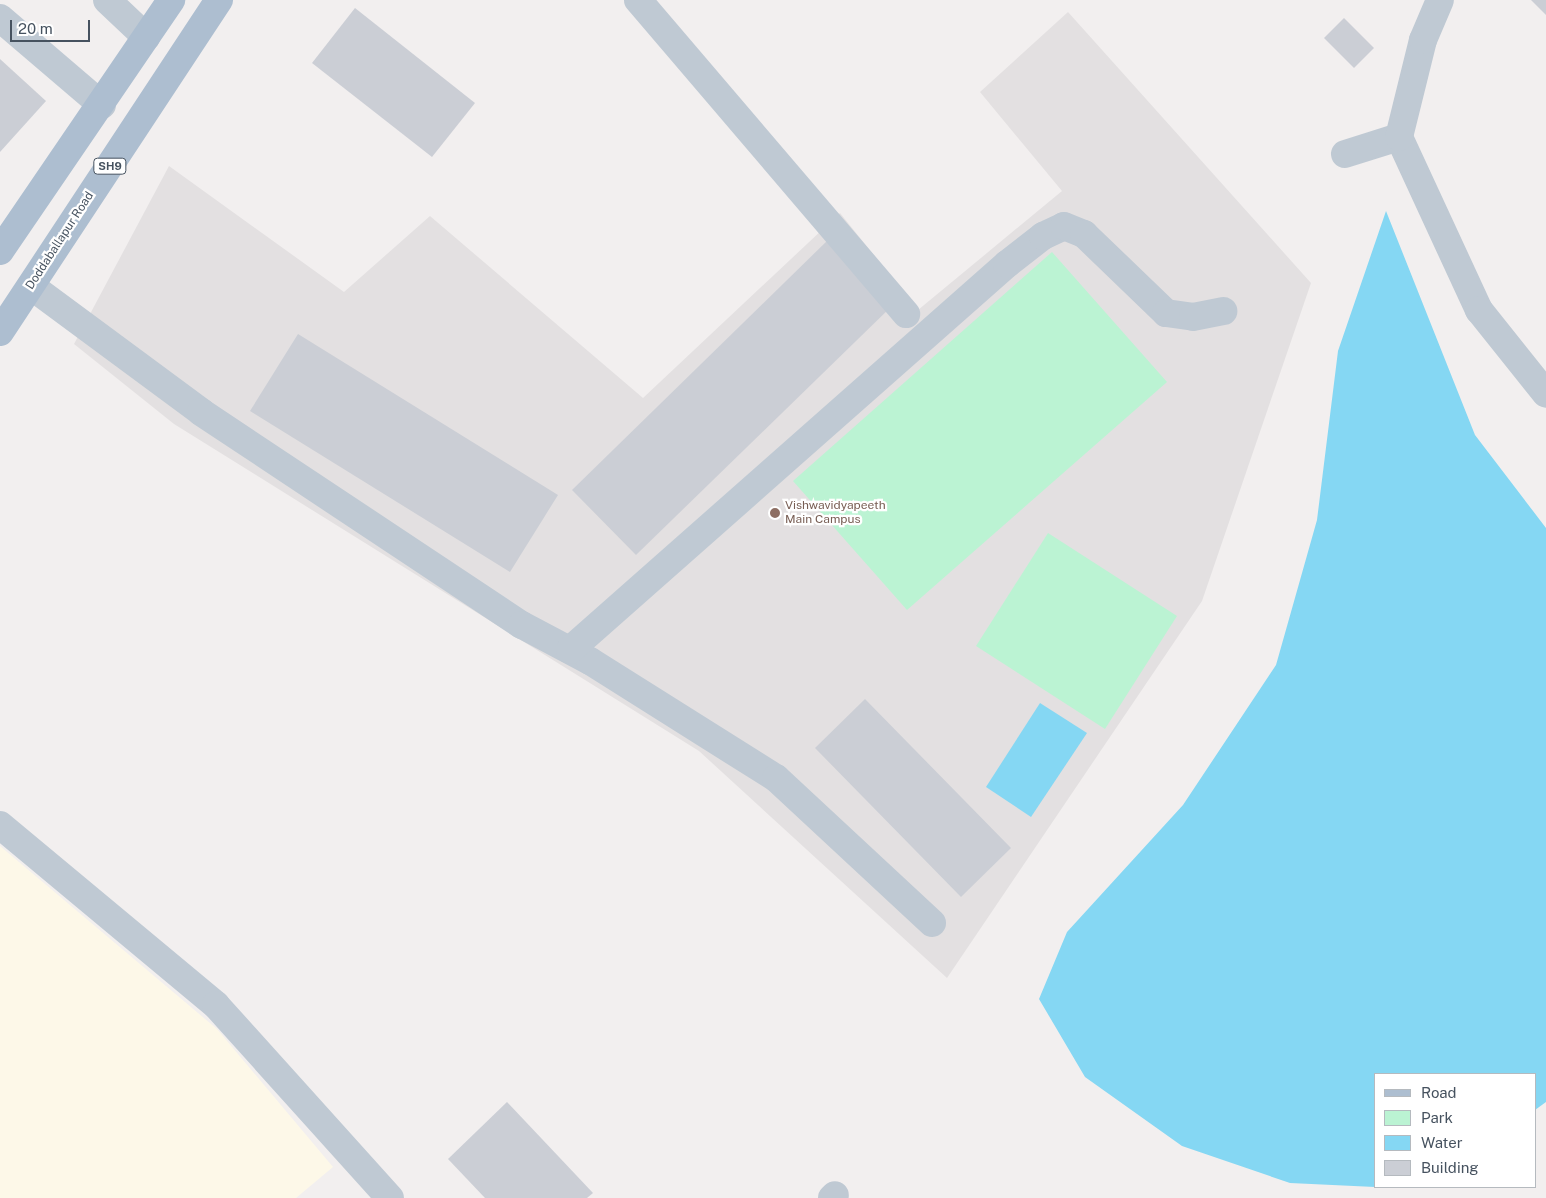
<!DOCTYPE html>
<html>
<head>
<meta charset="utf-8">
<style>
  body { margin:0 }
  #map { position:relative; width:1546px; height:1198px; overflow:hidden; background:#f2efef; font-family:"Public Sans",sans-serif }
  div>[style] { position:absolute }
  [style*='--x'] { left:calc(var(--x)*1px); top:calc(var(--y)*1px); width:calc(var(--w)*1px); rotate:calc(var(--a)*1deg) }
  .commercial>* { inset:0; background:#fdf8e8 }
  .education>* { inset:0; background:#e3e0e1 }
  .green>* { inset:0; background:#bbf3d3 }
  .water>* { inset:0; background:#85d7f3 }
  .building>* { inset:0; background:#cbced5 }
  .minor>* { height:28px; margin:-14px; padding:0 14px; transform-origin:14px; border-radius:14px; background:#bfc9d3 }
  .major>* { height:28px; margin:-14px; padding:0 14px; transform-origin:14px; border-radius:14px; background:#adbed0 }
  .dots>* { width:14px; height:14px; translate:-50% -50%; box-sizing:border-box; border:2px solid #fff; border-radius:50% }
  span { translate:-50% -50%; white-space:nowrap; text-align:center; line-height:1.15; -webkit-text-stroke:4.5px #fff; paint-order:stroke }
  .shield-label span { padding:1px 4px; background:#fff; border:1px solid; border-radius:4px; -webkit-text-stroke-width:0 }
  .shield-label { font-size:11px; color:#46525f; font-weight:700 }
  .street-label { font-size:12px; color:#46525f }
  .education-label { font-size:12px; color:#785e54 }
  .left { translate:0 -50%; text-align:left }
  .legend { position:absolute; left:1374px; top:1073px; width:162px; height:115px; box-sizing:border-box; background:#fff; border:1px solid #b5babf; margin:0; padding:6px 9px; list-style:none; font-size:15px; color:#46525f }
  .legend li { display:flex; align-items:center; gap:10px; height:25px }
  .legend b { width:25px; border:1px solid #b5babf }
  .scale { position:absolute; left:10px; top:20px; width:80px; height:22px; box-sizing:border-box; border:2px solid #46525f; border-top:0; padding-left:6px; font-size:15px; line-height:18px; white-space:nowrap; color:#46525f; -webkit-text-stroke:4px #fff; paint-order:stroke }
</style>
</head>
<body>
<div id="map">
  <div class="commercial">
    <div style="clip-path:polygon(0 846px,217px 1029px,333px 1167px,296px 1198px,0 1198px)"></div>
  </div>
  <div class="education">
    <div style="clip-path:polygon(1068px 12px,1311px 283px,1202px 601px,947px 978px,699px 751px,174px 424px,74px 344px,169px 166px,344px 292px,430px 216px,643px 398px,840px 213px,918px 310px,1062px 191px,980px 92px)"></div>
  </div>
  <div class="green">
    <div style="clip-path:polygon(1052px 252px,1167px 382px,907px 610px,793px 481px)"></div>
    <div style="clip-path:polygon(1048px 533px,1177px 616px,1105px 729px,976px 646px)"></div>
  </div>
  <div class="water">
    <div style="clip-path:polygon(1386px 211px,1475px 435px,1546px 528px,1546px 1102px,1535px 1110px,1535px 1074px,1375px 1074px,1375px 1187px,1290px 1183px,1182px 1146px,1085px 1077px,1039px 999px,1067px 932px,1183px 805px,1276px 665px,1317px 520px,1338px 351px)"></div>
    <div style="clip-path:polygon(1040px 703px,1087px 733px,1031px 817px,986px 787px)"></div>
  </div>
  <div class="building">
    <div style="clip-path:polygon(1531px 0,1546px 0,1546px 15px)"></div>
    <div style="clip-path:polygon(355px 8px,475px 103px,432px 157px,312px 63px)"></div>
    <div style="clip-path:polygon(1344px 18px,1374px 48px,1354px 68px,1324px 38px)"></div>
    <div style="clip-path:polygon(0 59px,46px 101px,0 152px)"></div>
    <div style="clip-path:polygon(829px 239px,893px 305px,636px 555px,572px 490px)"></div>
    <div style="clip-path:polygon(298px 334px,558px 495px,510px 572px,250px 411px)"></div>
    <div style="clip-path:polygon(865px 699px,1011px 848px,961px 897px,815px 748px)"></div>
    <div style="clip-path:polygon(507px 1102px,593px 1193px,587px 1198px,485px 1198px,448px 1159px)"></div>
  </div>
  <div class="minor">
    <div style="--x:107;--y:0;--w:54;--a:43.5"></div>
    <div style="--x:638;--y:0;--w:413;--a:49.5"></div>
    <div style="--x:0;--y:18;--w:134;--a:40.5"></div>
    <div style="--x:1399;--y:137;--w:191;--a:65.2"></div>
    <div style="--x:1479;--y:310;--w:107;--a:51.4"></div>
    <div style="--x:1345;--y:154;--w:57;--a:-17.5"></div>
    <div style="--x:1399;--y:137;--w:100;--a:-76.1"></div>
    <div style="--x:1423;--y:40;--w:43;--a:-67"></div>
    <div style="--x:31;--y:286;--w:212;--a:36.5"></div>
    <div style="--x:201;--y:412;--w:385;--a:33.6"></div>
    <div style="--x:522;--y:625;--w:77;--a:27.9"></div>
    <div style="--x:590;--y:661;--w:220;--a:32.2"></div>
    <div style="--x:776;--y:778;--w:213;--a:42.9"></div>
    <div style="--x:570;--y:650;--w:583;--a:-41.45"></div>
    <div style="--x:1007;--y:264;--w:46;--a:-37.9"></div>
    <div style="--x:1043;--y:236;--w:23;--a:-25"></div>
    <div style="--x:1064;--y:226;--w:22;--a:22"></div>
    <div style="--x:1084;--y:234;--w:114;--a:43.9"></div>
    <div style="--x:1166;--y:313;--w:27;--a:8"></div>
    <div style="--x:1193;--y:317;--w:31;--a:-11"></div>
    <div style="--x:0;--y:825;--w:281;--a:39.8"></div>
    <div style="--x:216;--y:1005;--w:260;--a:48"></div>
    <div style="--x:832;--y:1198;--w:4;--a:-45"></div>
  </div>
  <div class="major">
    <div style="--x:0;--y:251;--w:304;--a:-55.7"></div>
    <div style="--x:0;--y:332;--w:398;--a:-56.6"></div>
  </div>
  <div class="dots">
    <div style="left:775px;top:513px;background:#8d6e63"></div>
  </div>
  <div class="shield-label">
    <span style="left:110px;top:166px">SH9</span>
  </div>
  <div class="street-label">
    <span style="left:60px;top:241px;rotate:-57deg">Doddaballapur Road</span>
  </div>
  <div class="education-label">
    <span class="left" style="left:785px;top:513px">Vishwavidyapeeth<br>Main Campus</span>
  </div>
  <ul class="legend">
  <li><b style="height:6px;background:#adbed0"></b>Road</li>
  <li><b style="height:14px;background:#bbf3d3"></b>Park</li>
  <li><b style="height:14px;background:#85d7f3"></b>Water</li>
  <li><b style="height:14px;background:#cbced5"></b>Building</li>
  </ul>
  <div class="scale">20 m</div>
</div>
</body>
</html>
